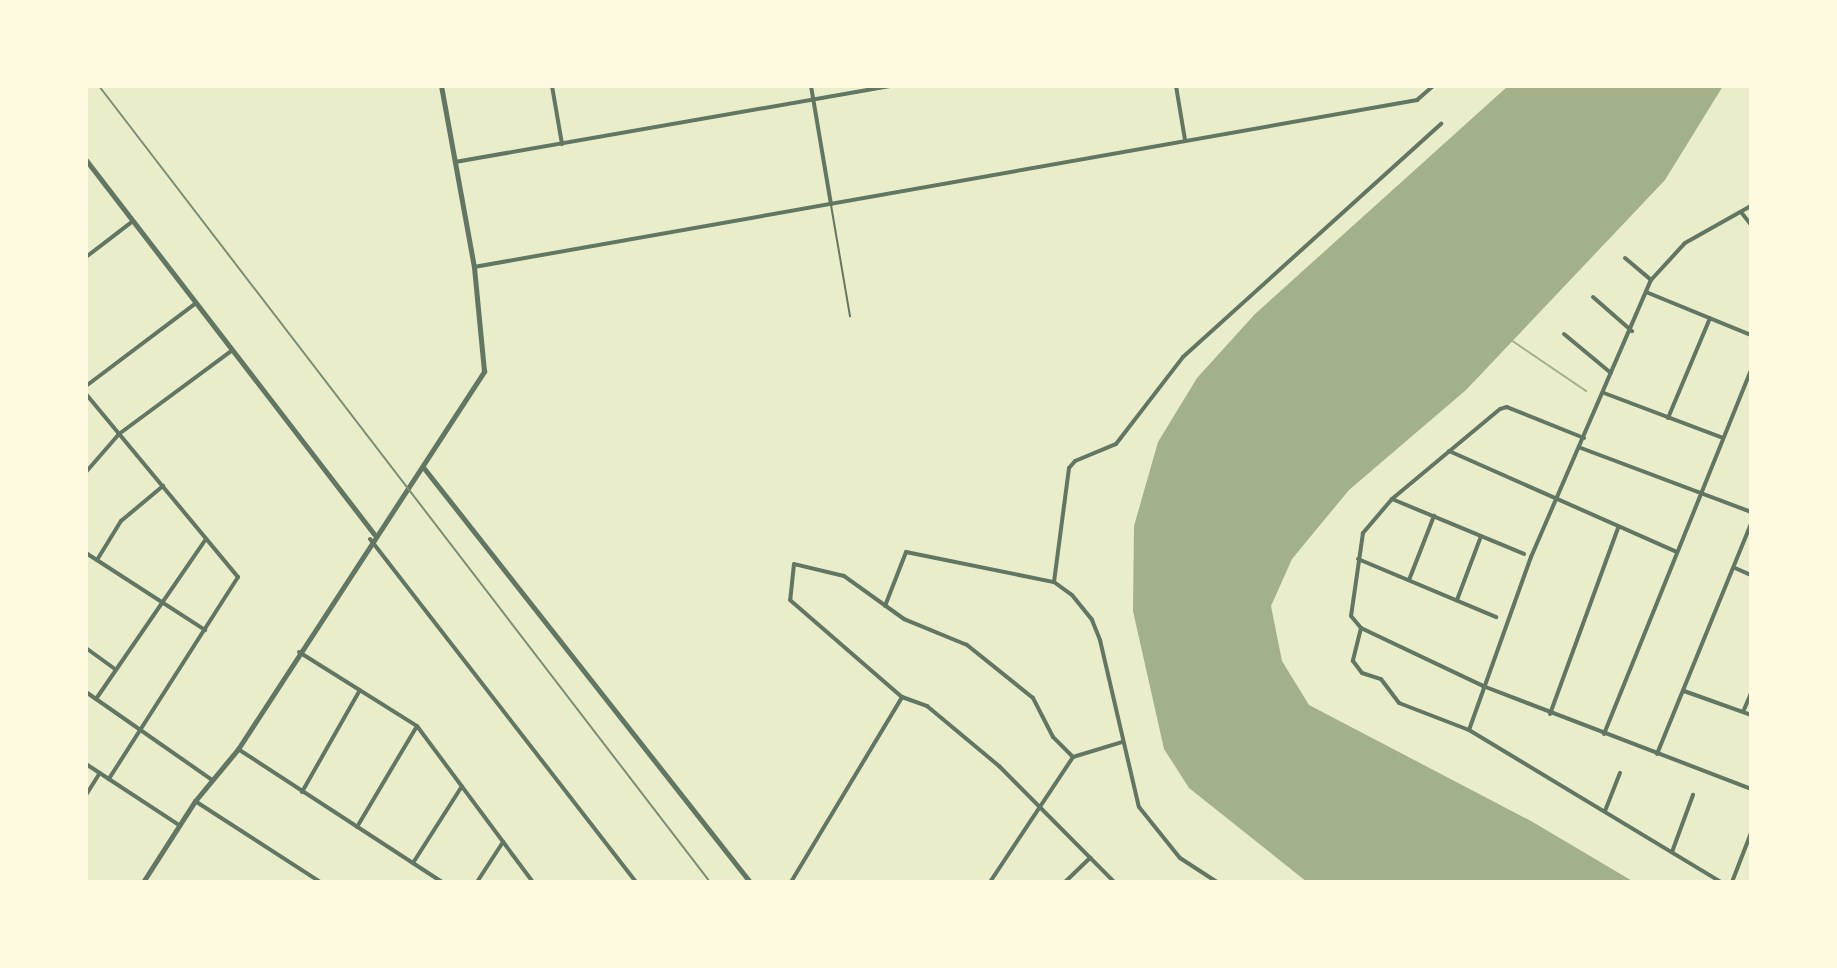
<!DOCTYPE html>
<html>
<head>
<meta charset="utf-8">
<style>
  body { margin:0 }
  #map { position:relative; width:1837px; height:968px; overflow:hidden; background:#e9edc9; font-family:Rubik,sans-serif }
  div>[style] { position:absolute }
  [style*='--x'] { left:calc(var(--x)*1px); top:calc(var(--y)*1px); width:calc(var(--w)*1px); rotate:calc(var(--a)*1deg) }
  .water>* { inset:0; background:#a3b18a }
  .stream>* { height:2px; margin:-1px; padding:0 1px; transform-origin:1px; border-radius:1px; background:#a3b18a }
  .service>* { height:2px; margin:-1px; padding:0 1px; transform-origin:1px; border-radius:1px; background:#617663 }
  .minor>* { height:4px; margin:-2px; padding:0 2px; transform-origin:2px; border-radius:2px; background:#617663 }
  .tertiary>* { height:5px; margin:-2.5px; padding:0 2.5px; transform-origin:2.5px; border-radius:2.5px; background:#617663 }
  .rail>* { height:2px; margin:-1px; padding:0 1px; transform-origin:1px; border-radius:1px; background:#7c8e77 }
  span { translate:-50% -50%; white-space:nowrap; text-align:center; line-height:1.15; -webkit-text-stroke:6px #fefae0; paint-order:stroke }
  .frame { position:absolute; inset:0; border:88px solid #fefae0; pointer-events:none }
</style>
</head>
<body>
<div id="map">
  <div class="water">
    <div style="clip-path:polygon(1508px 86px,1723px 86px,1665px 180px,1466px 390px,1349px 490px,1292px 559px,1271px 606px,1282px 661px,1309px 705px,1531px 821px,1634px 882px,1307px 882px,1189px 788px,1164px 749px,1133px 611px,1134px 526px,1158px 442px,1197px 378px,1255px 314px)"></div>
  </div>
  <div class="stream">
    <div style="--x:1511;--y:340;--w:91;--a:34.2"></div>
  </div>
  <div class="service">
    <div style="--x:831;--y:205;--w:113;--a:80.3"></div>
  </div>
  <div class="minor">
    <div style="--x:552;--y:86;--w:59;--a:80.2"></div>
    <div style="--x:811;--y:86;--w:120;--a:80.4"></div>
    <div style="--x:1176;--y:86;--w:55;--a:80.5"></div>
    <div style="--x:455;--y:162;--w:443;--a:-9.9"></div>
    <div style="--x:1741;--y:212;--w:16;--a:52"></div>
    <div style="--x:86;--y:257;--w:59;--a:-37.5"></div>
    <div style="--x:1625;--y:258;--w:34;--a:40"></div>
    <div style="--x:474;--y:267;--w:958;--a:-10.04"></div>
    <div style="--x:1417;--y:100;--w:21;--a:-41"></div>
    <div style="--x:1646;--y:292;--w:113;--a:22.3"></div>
    <div style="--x:1593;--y:297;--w:52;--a:41.1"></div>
    <div style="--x:1564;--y:334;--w:61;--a:39.7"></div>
    <div style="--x:86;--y:386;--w:136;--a:-37"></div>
    <div style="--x:1604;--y:393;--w:127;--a:20.7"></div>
    <div style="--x:86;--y:394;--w:238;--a:50.3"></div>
    <div style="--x:238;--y:577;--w:240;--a:122.6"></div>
    <div style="--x:1668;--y:418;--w:108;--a:-67.2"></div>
    <div style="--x:1584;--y:438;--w:83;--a:-158.1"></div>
    <div style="--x:1507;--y:407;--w:7;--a:164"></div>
    <div style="--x:1500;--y:409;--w:141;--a:140.2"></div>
    <div style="--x:1392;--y:499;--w:45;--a:130.5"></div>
    <div style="--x:1363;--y:533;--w:84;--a:98.2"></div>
    <div style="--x:1351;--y:616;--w:16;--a:50"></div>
    <div style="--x:1361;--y:628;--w:135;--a:25.4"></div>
    <div style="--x:1483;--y:686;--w:287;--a:21"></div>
    <div style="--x:1581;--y:448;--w:182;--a:20.6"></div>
    <div style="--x:1449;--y:451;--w:249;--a:23.9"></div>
    <div style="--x:86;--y:472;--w:50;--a:-49"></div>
    <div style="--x:119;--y:434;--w:139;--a:-36.5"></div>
    <div style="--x:1392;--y:499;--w:143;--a:22.6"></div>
    <div style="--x:370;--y:539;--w:434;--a:52.2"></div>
    <div style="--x:86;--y:553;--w:142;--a:32.9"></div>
    <div style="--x:1358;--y:559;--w:150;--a:22.8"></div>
    <div style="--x:97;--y:560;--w:46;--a:-58.4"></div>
    <div style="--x:121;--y:521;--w:55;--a:-39.8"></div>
    <div style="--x:1735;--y:568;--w:17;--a:24"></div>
    <div style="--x:1409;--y:580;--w:69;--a:-68.7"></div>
    <div style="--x:1054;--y:582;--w:115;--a:-82.5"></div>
    <div style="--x:1069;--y:468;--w:9;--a:-49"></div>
    <div style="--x:1075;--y:461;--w:44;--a:-22.5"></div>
    <div style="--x:1116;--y:444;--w:110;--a:-52.4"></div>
    <div style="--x:1183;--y:357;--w:348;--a:-42.1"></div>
    <div style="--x:1457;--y:600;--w:68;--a:-69.4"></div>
    <div style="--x:885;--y:606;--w:58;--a:-68.7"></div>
    <div style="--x:906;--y:552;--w:151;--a:11.5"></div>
    <div style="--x:1054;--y:582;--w:22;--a:36"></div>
    <div style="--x:1072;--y:595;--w:32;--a:51"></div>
    <div style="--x:1092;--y:620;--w:22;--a:68"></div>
    <div style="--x:1100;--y:640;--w:171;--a:76.9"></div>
    <div style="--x:1139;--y:807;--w:65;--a:51.2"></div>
    <div style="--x:1180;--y:858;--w:44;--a:33"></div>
    <div style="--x:1361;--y:628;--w:34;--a:104"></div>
    <div style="--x:1353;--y:661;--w:15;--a:53"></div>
    <div style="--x:1362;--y:673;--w:20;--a:18"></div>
    <div style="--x:1381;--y:679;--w:30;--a:53"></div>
    <div style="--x:1399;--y:703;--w:75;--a:21.1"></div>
    <div style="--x:1469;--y:730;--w:294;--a:31.1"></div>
    <div style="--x:86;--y:648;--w:37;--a:36"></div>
    <div style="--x:299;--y:652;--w:139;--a:32.1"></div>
    <div style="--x:417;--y:726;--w:194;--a:53.4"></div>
    <div style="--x:1684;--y:691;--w:71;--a:19.7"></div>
    <div style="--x:86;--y:692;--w:154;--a:34.9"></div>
    <div style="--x:96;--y:699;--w:194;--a:-55.5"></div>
    <div style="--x:1743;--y:712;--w:21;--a:-67"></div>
    <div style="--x:1550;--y:714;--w:198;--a:-69.9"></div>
    <div style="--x:1469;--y:730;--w:184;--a:-70.3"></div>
    <div style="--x:1531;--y:557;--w:302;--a:-66.6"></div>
    <div style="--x:1651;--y:280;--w:50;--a:-47.4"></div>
    <div style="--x:1685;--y:243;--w:76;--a:-29.3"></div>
    <div style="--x:1604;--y:734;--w:393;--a:-68"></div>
    <div style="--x:238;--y:749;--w:244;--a:33.1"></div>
    <div style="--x:1657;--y:754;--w:248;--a:-67.8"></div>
    <div style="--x:1073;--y:757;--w:28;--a:-135"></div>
    <div style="--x:1053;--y:737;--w:44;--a:-117.1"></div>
    <div style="--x:1033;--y:698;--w:85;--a:-141.2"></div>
    <div style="--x:967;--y:645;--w:68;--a:-157.6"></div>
    <div style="--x:904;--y:619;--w:74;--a:-144.4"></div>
    <div style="--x:844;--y:576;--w:51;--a:-166.5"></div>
    <div style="--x:794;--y:564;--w:36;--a:96"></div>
    <div style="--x:790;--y:600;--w:148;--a:40.9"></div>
    <div style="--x:902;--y:697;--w:27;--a:20"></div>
    <div style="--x:927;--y:706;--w:94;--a:39.8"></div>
    <div style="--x:999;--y:766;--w:163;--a:45.2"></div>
    <div style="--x:86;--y:764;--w:111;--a:33.3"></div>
    <div style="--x:302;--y:792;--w:117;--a:-60.4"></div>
    <div style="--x:86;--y:795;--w:26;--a:-58"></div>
    <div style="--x:195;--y:801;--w:149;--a:32.9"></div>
    <div style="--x:1605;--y:811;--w:41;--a:-68.5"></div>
    <div style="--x:357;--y:827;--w:117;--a:-59.3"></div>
    <div style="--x:1672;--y:852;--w:61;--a:-69.8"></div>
    <div style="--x:413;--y:863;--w:91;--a:-57.5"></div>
    <div style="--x:477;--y:882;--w:48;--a:-57"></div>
    <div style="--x:791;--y:882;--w:216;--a:-59"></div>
    <div style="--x:990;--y:882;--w:150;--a:-56.4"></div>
    <div style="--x:1073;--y:757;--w:51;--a:-17"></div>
    <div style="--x:1065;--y:882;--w:35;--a:-44"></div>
    <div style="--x:1732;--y:882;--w:53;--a:-68.8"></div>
  </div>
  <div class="tertiary">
    <div style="--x:86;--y:160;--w:472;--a:52.4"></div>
    <div style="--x:423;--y:467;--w:528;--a:51.76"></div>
    <div style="--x:143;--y:882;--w:96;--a:-57.3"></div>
    <div style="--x:195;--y:801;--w:67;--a:-50.4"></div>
    <div style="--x:238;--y:749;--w:451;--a:-56.9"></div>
    <div style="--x:484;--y:371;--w:104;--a:-95.5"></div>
    <div style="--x:474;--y:267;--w:184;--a:-100.3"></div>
  </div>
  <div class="rail">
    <div style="--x:99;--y:86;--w:1003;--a:52.49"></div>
  </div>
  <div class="frame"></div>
</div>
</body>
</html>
